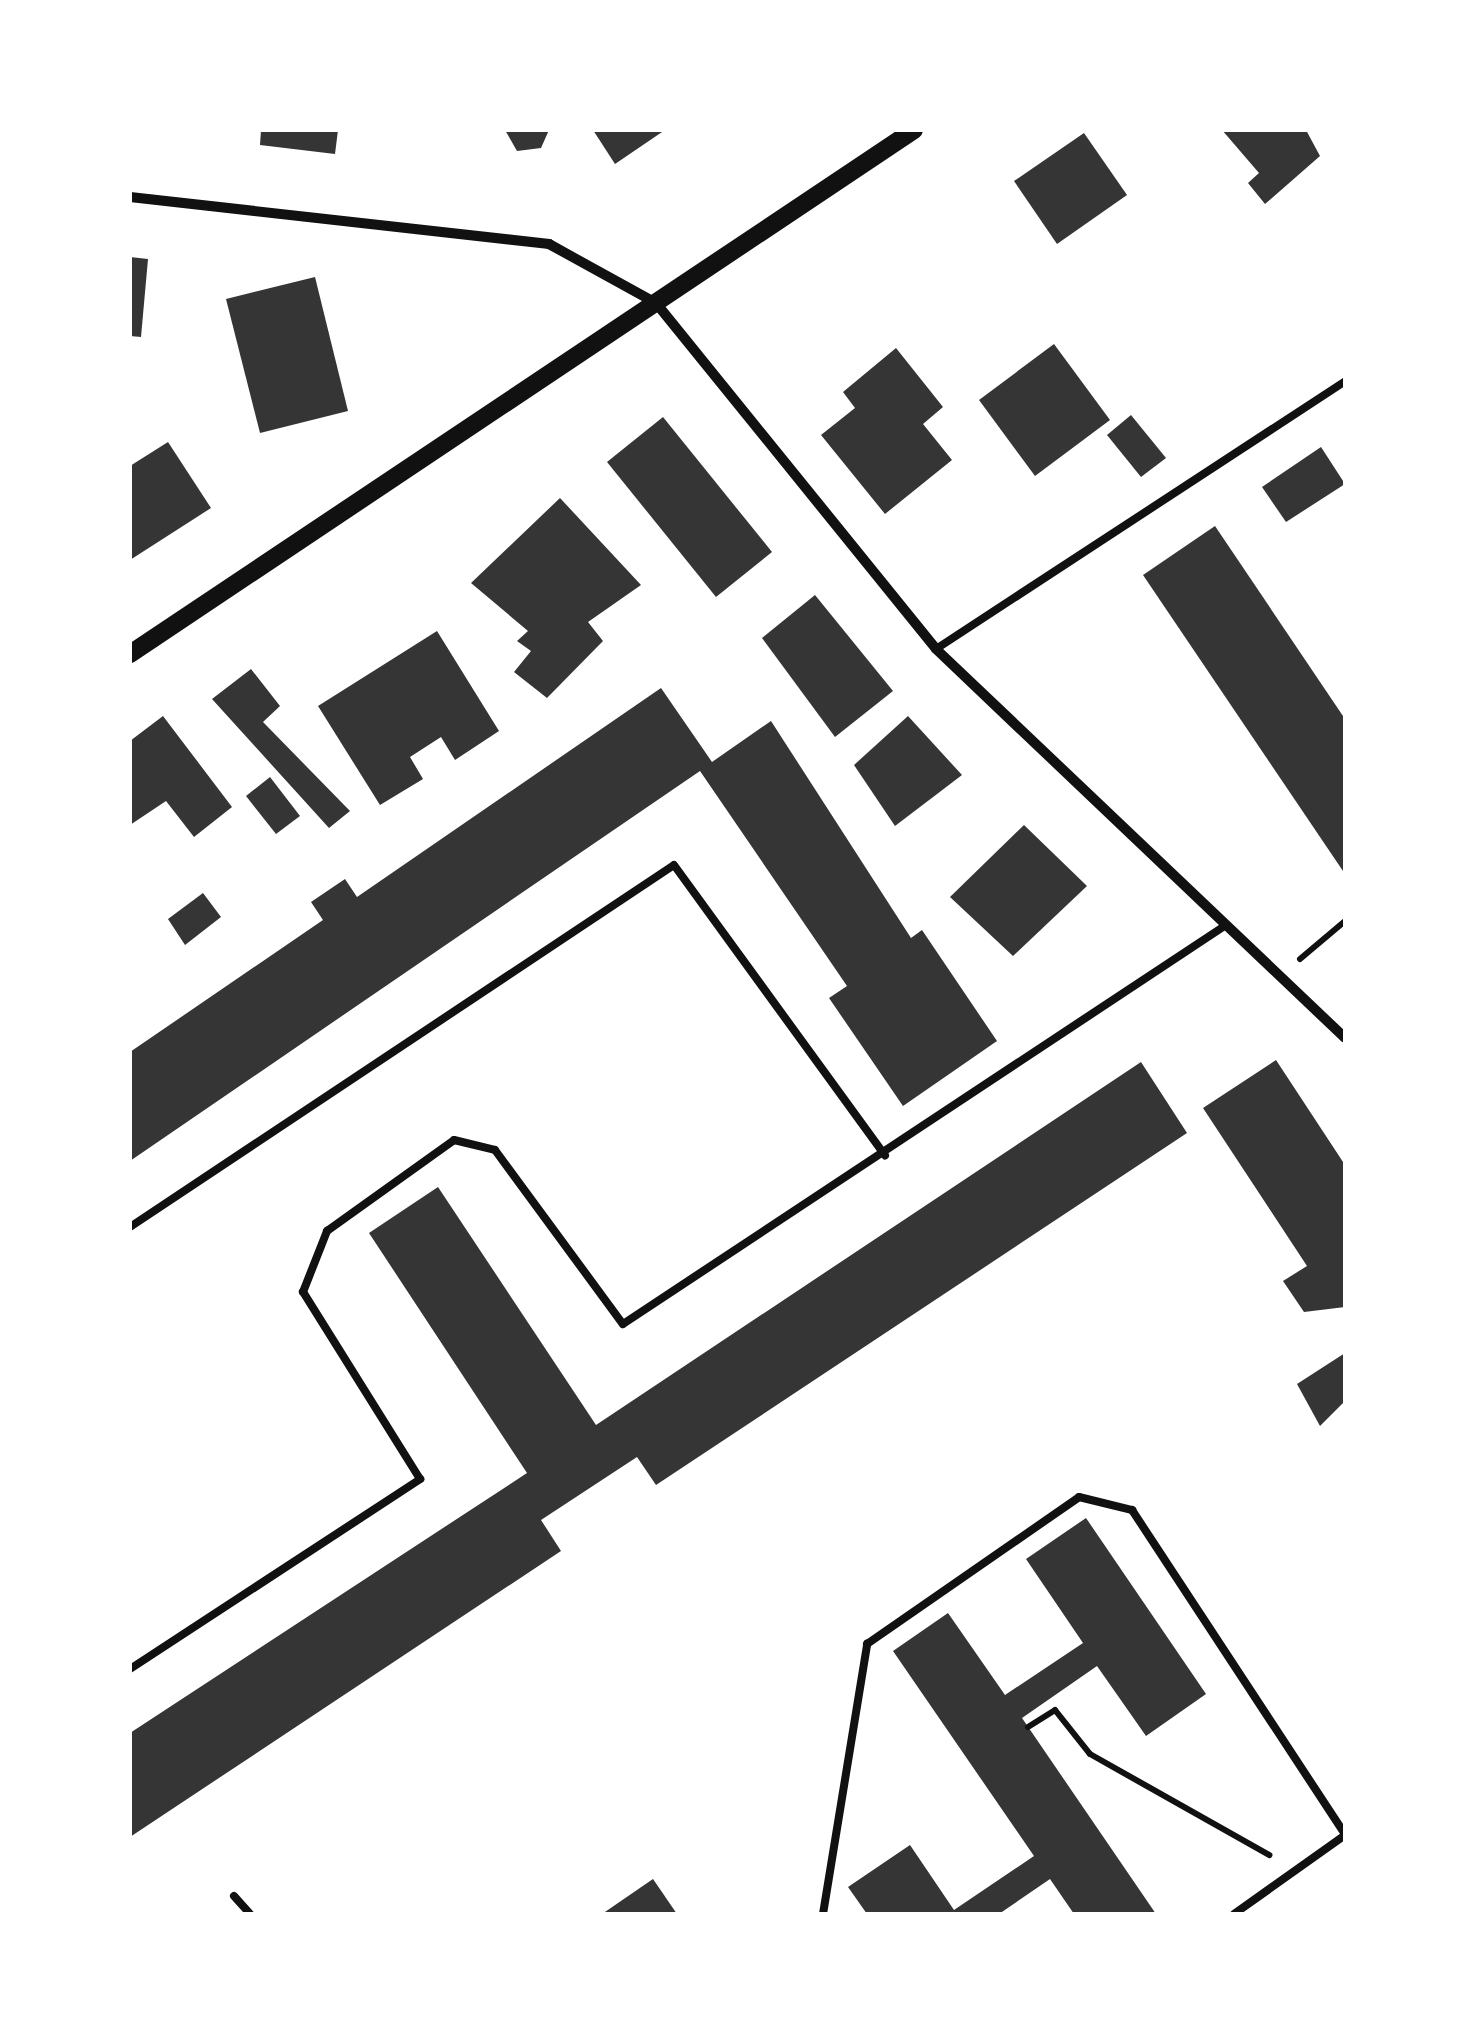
<!DOCTYPE html>
<html>
<head>
<meta charset="utf-8">
<style>
  body { margin:0 }
  #map { position:relative; width:1475px; height:2044px; overflow:hidden; background:#fff; font-family:Overpass,sans-serif }
  div>[style] { position:absolute }
  [style*='--x'] { left:calc(var(--x)*1px); top:calc(var(--y)*1px); width:calc(var(--w)*1px); rotate:calc(var(--a)*1deg) }
  .building>* { inset:0; background:#353535 }
  .path>* { height:6px; margin:-3px; padding:0 3px; transform-origin:3px; border-radius:3px; background:#111 }
  .service>* { height:8px; margin:-4px; padding:0 4px; transform-origin:4px; border-radius:4px; background:#111 }
  .minor>* { height:10px; margin:-5px; padding:0 5px; transform-origin:5px; border-radius:5px; background:#111 }
  .tertiary>* { height:18px; margin:-9px; padding:0 9px; transform-origin:9px; border-radius:9px; background:#111 }
  span { translate:-50% -50%; white-space:nowrap; text-align:center; line-height:1.15; -webkit-text-stroke:8px #fff; paint-order:stroke }
  .frame { position:absolute; inset:0; border:132px solid #fff; pointer-events:none }
</style>
</head>
<body>
<div id="map">
  <div class="building">
    <div style="clip-path:polygon(261px 130px,338px 130px,335px 154px,260px 145px)"></div>
    <div style="clip-path:polygon(505px 130px,549px 130px,541px 148px,517px 151px)"></div>
    <div style="clip-path:polygon(593px 130px,665px 130px,615px 164px)"></div>
    <div style="clip-path:polygon(1222px 130px,1306px 130px,1320px 156px,1265px 204px,1248px 183px,1259px 173px)"></div>
    <div style="clip-path:polygon(1084px 133px,1127px 195px,1057px 244px,1014px 181px)"></div>
    <div style="clip-path:polygon(130px 257px,148px 259px,141px 337px,130px 336px)"></div>
    <div style="clip-path:polygon(315px 277px,348px 411px,260px 433px,226px 299px)"></div>
    <div style="clip-path:polygon(1054px 344px,1110px 420px,1035px 476px,979px 400px)"></div>
    <div style="clip-path:polygon(896px 348px,943px 407px,923px 424px,952px 460px,885px 514px,821px 435px,855px 408px,843px 392px)"></div>
    <div style="clip-path:polygon(1131px 415px,1166px 458px,1141px 477px,1107px 435px)"></div>
    <div style="clip-path:polygon(663px 417px,772px 552px,716px 597px,607px 462px)"></div>
    <div style="clip-path:polygon(168px 442px,211px 508px,130px 560px,130px 466px)"></div>
    <div style="clip-path:polygon(1321px 447px,1345px 484px,1286px 522px,1262px 487px)"></div>
    <div style="clip-path:polygon(560px 498px,641px 585px,588px 622px,603px 641px,547px 698px,514px 672px,531px 651px,517px 641px,528px 631px,471px 583px)"></div>
    <div style="clip-path:polygon(1215px 526px,1345px 719px,1345px 874px,1143px 575px)"></div>
    <div style="clip-path:polygon(815px 595px,893px 691px,835px 737px,762px 638px)"></div>
    <div style="clip-path:polygon(437px 631px,499px 731px,455px 760px,441px 737px,410px 757px,423px 779px,380px 805px,318px 706px)"></div>
    <div style="clip-path:polygon(251px 669px,280px 706px,263px 722px,350px 811px,329px 828px,212px 699px)"></div>
    <div style="clip-path:polygon(661px 688px,712px 762px,771px 721px,911px 938px,922px 930px,997px 1041px,903px 1106px,829px 998px,847px 986px,700px 771px,130px 1161px,130px 1052px,323px 920px,311px 902px,345px 879px,357px 897px)"></div>
    <div style="clip-path:polygon(163px 716px,232px 807px,194px 837px,166px 801px,130px 825px,130px 741px)"></div>
    <div style="clip-path:polygon(908px 716px,962px 775px,895px 826px,854px 765px)"></div>
    <div style="clip-path:polygon(270px 777px,300px 816px,276px 834px,246px 796px)"></div>
    <div style="clip-path:polygon(1024px 825px,1087px 886px,1013px 956px,950px 897px)"></div>
    <div style="clip-path:polygon(203px 893px,221px 917px,185px 945px,168px 919px)"></div>
    <div style="clip-path:polygon(1276px 1060px,1345px 1165px,1345px 1307px,1304px 1312px,1283px 1281px,1307px 1266px,1203px 1108px)"></div>
    <div style="clip-path:polygon(1141px 1062px,1187px 1133px,656px 1485px,637px 1457px,541px 1520px,561px 1551px,130px 1837px,130px 1733px,527px 1473px,369px 1233px,438px 1187px,596px 1425px)"></div>
    <div style="clip-path:polygon(1345px 1353px,1345px 1401px,1320px 1426px,1297px 1384px)"></div>
    <div style="clip-path:polygon(1086px 1518px,1206px 1694px,1146px 1736px,1097px 1666px,1022px 1718px,1156px 1914px,1074px 1914px,1050px 1879px,999px 1914px,867px 1914px,848px 1887px,910px 1845px,954px 1910px,1034px 1856px,893px 1651px,948px 1613px,1005px 1695px,1083px 1643px,1026px 1559px)"></div>
    <div style="clip-path:polygon(653px 1879px,677px 1914px,602px 1914px)"></div>
  </div>
  <div class="path">
    <div style="--x:1300;--y:959;--w:59;--a:-40.2"></div>
    <div style="--x:1028;--y:1727;--w:32;--a:-32"></div>
    <div style="--x:1055;--y:1710;--w:56;--a:51.5"></div>
    <div style="--x:1090;--y:1754;--w:206;--a:29.4"></div>
  </div>
  <div class="service">
    <div style="--x:936;--y:649;--w:489;--a:-33.2"></div>
    <div style="--x:130;--y:1227;--w:653;--a:-33.64"></div>
    <div style="--x:674;--y:865;--w:359;--a:54"></div>
    <div style="--x:130;--y:1669;--w:347;--a:-33.2"></div>
    <div style="--x:420;--y:1479;--w:221;--a:-122"></div>
    <div style="--x:303;--y:1292;--w:66;--a:-68.5"></div>
    <div style="--x:327;--y:1231;--w:156;--a:-35.6"></div>
    <div style="--x:454;--y:1140;--w:42;--a:13.7"></div>
    <div style="--x:495;--y:1150;--w:216;--a:53.7"></div>
    <div style="--x:623;--y:1324;--w:719;--a:-33.49"></div>
    <div style="--x:234;--y:1896;--w:24;--a:48"></div>
    <div style="--x:823;--y:1914;--w:274;--a:-80.7"></div>
    <div style="--x:867;--y:1644;--w:258;--a:-34.7"></div>
    <div style="--x:1079;--y:1497;--w:55;--a:13.8"></div>
    <div style="--x:1132;--y:1510;--w:388;--a:56.7"></div>
    <div style="--x:1234;--y:1914;--w:136;--a:-35.4"></div>
  </div>
  <div class="minor">
    <div style="--x:130;--y:197;--w:422;--a:6.4"></div>
    <div style="--x:549;--y:244;--w:122;--a:28.9"></div>
    <div style="--x:656;--y:303;--w:445;--a:51"></div>
    <div style="--x:936;--y:649;--w:564;--a:43.56"></div>
  </div>
  <div class="tertiary">
    <div style="--x:130;--y:654;--w:943;--a:-33.76"></div>
  </div>
  <div class="frame"></div>
</div>
</body>
</html>
